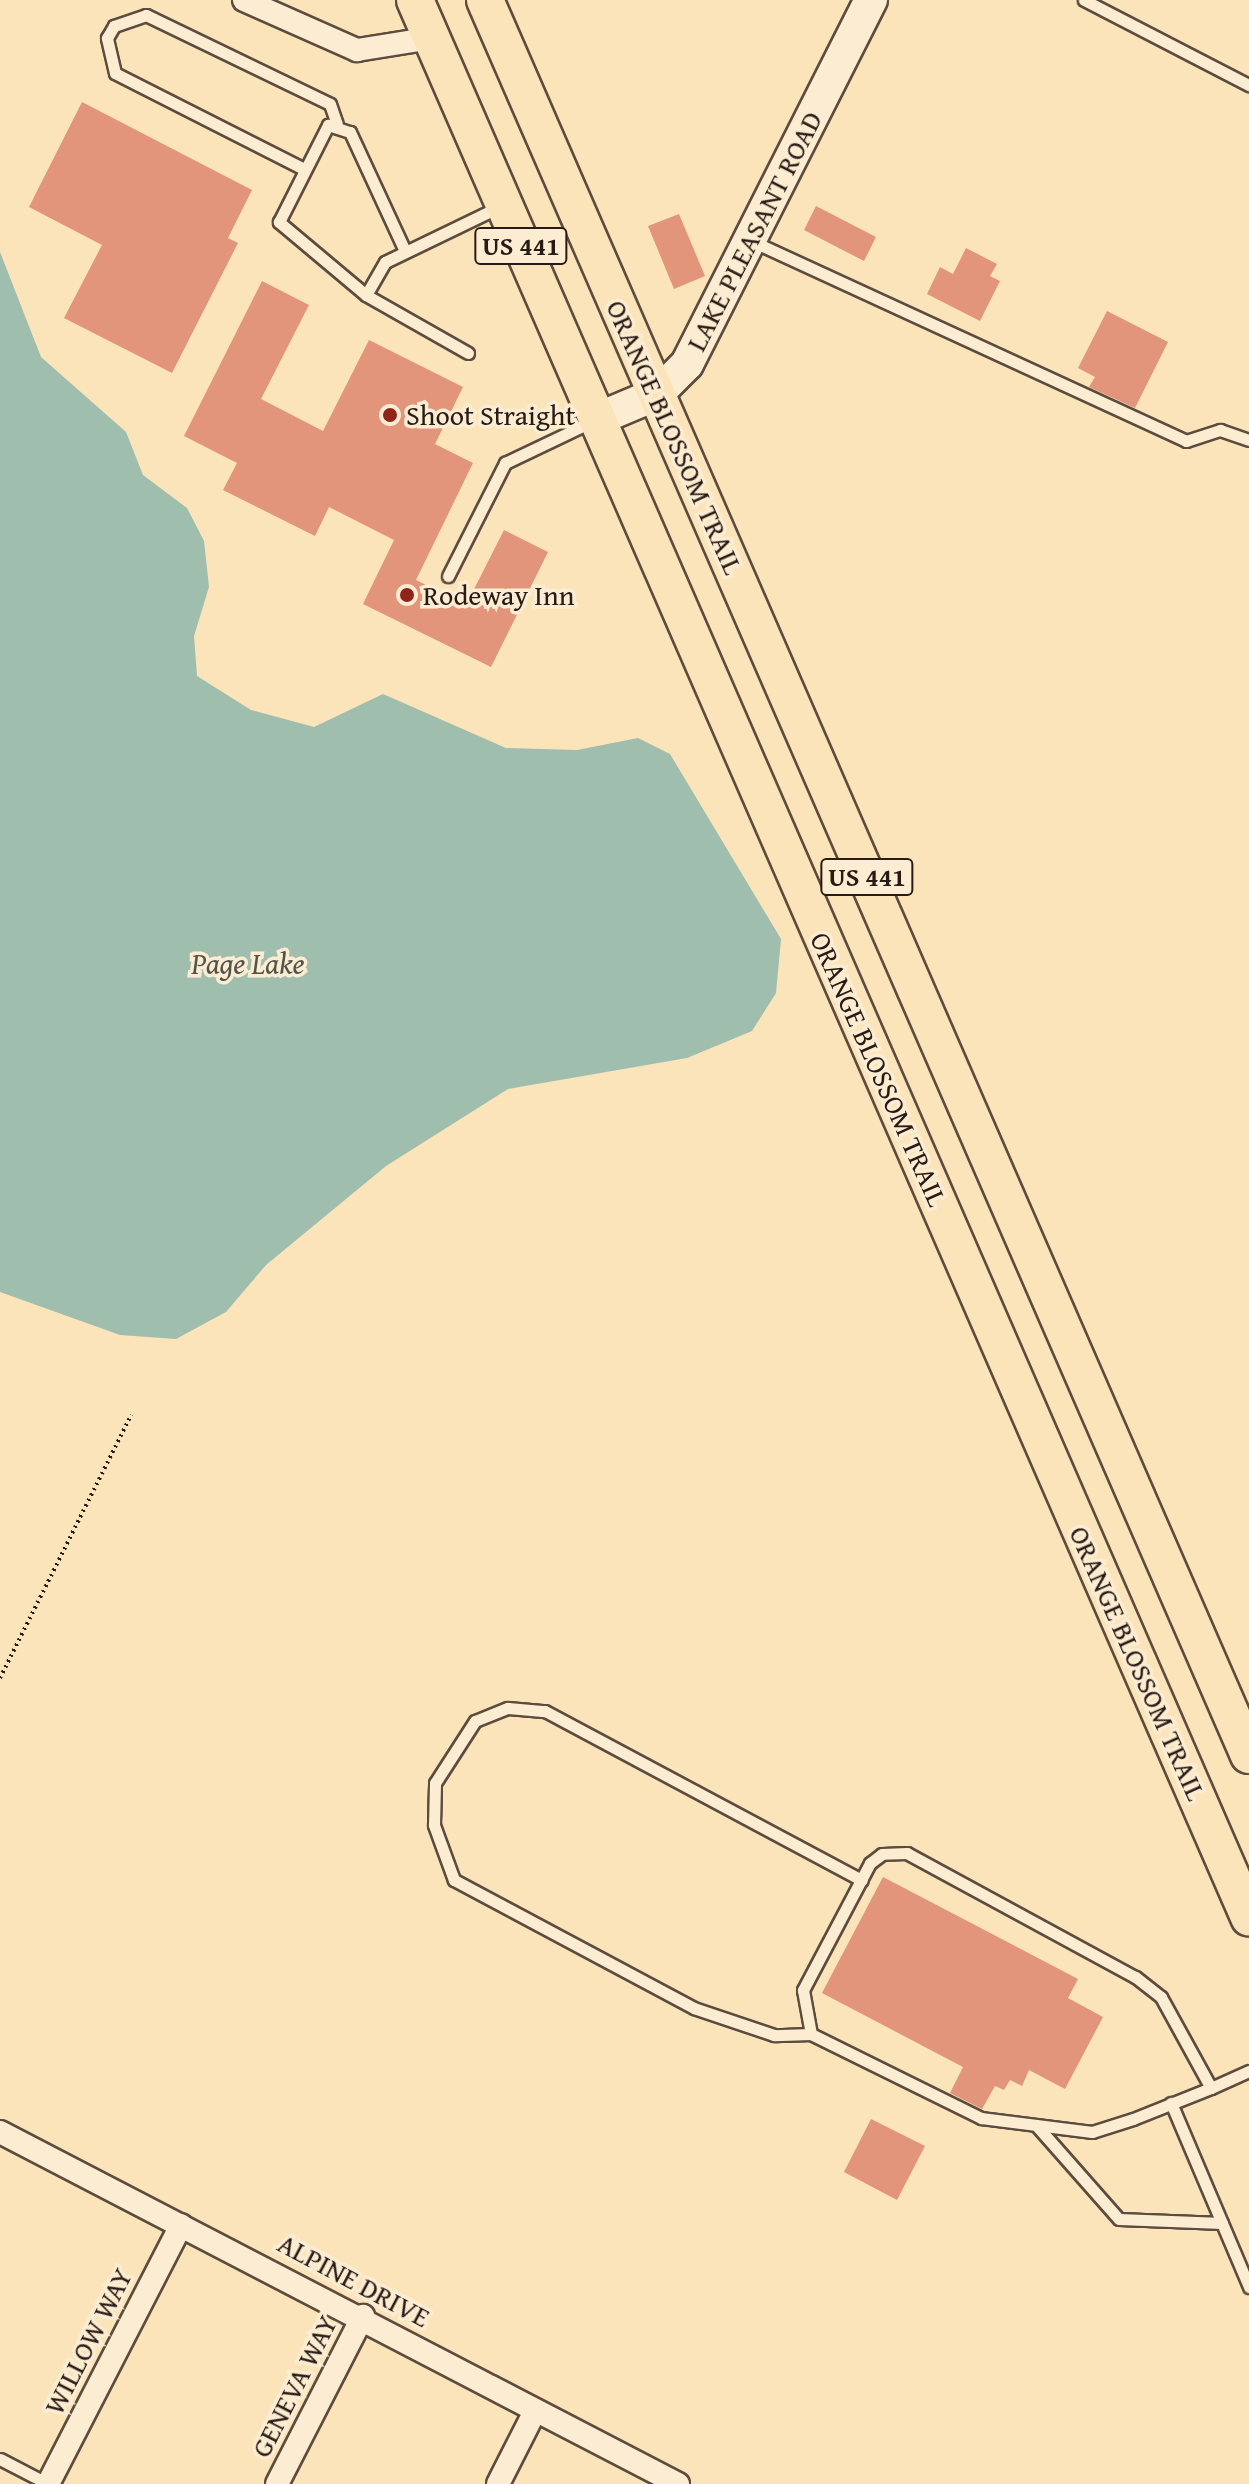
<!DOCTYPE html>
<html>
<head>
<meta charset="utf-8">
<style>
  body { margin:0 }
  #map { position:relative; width:1249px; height:2484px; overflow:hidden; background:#fbe3ba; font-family:"Gentium Book Plus",serif }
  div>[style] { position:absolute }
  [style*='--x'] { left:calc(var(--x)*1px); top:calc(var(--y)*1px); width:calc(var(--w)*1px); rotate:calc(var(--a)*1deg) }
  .water>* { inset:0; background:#9fbead }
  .building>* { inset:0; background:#e2957b }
  .path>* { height:4px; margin-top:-2px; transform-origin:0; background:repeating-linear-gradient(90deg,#281a14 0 2px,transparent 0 6px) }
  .roads { filter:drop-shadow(2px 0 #5d4c3e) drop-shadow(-2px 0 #5d4c3e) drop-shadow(0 2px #5d4c3e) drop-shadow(0 -2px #5d4c3e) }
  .lane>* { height:11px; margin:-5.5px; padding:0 5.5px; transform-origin:5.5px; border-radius:5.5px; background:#fcedd2 }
  .street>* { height:22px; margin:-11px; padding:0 11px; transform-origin:11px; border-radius:11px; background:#fcedd2 }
  .secondary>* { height:32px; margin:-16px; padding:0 16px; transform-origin:16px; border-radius:16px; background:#fcedd2 }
  .primary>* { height:36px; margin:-18px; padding:0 18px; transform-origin:18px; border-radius:18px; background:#fbe3ba }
  .dots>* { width:22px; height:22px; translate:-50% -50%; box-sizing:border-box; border:4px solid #fcedd2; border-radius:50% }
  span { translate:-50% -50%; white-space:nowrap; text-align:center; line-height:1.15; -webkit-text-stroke:7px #fcedd2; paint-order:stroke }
  .shield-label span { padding:2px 6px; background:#fcedd2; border:2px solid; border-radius:6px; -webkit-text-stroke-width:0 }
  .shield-label { font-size:26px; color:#281a14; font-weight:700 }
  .street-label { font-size:28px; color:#281a14 }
  .poi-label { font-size:28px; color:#281a14 }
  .left { translate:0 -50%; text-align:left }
  .water-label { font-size:30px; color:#52534a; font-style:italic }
</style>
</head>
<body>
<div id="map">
  <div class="water">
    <div style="clip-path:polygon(0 252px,41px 357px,126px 432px,143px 475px,187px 508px,204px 541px,209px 587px,194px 636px,197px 676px,251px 710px,314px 727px,383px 694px,506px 748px,577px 750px,638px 738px,670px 754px,781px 939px,776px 993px,752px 1031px,687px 1058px,508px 1089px,386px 1166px,266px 1265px,226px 1312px,176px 1339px,120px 1335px,0 1292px)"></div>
  </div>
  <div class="building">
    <div style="clip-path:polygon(82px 102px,252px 190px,228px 238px,238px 243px,172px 373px,64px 318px,102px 245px,29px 207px)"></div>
    <div style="clip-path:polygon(816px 206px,876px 237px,864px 261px,804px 230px)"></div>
    <div style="clip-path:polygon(679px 214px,705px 276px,674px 289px,648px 226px)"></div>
    <div style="clip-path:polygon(966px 248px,997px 264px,990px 276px,1000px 281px,980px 321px,927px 294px,940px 267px,953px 274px)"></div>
    <div style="clip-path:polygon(262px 281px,309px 305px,261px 399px,323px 431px,369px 340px,463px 387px,435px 444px,473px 463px,416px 580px,466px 605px,504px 530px,548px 552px,491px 667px,363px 604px,394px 540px,329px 507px,315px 536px,223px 490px,237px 463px,184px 436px)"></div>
    <div style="clip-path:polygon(1107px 311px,1168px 342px,1135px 408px,1089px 387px,1095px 377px,1078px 368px)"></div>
    <div style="clip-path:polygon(883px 1877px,1078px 1979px,1068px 1998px,1103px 2017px,1065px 2089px,1029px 2070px,1022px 2086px,1010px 2080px,1004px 2090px,995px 2086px,982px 2109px,950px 2093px,963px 2067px,822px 1993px)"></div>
    <div style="clip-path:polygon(871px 2119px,925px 2146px,897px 2200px,844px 2172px)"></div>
  </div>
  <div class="path">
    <div style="--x:0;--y:1678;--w:294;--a:-63.5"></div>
  </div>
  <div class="roads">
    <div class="lane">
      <div style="--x:1084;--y:0;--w:186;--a:27.3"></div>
      <div style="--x:304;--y:169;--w:212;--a:-153.1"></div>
      <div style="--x:115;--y:73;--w:36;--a:-103"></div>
      <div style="--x:107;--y:38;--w:14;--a:-60"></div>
      <div style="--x:114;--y:26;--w:34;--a:-19"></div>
      <div style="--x:146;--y:15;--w:204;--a:25.8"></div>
      <div style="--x:330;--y:104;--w:21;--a:71"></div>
      <div style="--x:754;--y:242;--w:476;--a:24.7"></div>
      <div style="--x:1186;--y:441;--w:36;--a:-18"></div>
      <div style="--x:1220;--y:430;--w:31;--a:19"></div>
      <div style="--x:366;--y:295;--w:114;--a:-140"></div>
      <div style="--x:279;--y:222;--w:109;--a:-63.2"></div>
      <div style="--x:328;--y:125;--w:23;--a:18"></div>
      <div style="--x:350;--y:132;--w:131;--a:65.2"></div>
      <div style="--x:468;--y:353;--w:117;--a:-150.4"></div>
      <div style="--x:366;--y:295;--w:38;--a:-60"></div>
      <div style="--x:385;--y:262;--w:127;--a:-25.8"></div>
      <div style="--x:448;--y:576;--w:127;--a:-63.2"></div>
      <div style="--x:505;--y:463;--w:95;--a:-25.5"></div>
      <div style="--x:811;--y:2034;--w:37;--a:178"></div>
      <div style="--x:774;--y:2035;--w:84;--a:-161.4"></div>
      <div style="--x:694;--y:2008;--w:272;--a:-151.9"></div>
      <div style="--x:454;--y:1880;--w:59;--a:-110"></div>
      <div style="--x:434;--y:1825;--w:42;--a:-88.6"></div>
      <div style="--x:435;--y:1783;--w:74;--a:-57.2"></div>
      <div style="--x:475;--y:1721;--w:35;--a:-22"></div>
      <div style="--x:508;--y:1708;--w:37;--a:5"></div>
      <div style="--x:545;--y:1711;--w:359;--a:28.1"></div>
      <div style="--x:1211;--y:2088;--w:104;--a:-118.8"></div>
      <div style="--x:1161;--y:1997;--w:33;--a:-142"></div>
      <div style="--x:1135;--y:1977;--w:260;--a:-151.5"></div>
      <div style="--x:907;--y:1853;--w:25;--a:178"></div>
      <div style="--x:882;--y:1854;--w:15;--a:143"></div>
      <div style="--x:870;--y:1863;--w:144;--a:117.8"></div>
      <div style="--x:803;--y:1990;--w:45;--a:79.7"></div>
      <div style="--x:811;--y:2034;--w:190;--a:26.3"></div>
      <div style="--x:981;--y:2118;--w:112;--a:7.2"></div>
      <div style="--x:1092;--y:2132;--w:43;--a:-17.6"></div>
      <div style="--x:1133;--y:2119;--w:84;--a:-21.7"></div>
      <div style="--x:1211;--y:2088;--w:42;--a:-24.1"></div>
      <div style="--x:1171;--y:2103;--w:200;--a:67"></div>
      <div style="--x:1036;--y:2125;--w:125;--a:48.6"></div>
      <div style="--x:1119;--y:2219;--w:103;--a:2.2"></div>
      <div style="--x:0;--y:2459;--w:54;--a:27.5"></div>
    </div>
    <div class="street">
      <div style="--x:244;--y:0;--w:124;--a:23.9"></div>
      <div style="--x:357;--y:50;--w:76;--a:-9.1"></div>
      <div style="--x:0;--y:2132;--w:764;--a:27.44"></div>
      <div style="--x:48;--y:2484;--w:291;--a:-62.8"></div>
      <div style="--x:277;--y:2484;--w:189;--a:-62.9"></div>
      <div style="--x:498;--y:2484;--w:82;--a:-63.1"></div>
    </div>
    <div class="secondary">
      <div style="--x:595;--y:420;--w:67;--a:-22.8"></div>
      <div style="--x:657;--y:394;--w:42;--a:-45"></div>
      <div style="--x:687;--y:364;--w:408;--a:-63.2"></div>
    </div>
    <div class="primary">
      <div style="--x:415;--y:0;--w:2091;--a:66.49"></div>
      <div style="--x:485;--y:0;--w:1914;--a:66.48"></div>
    </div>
  </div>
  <div class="dots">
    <div style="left:390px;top:415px;background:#8f2418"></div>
    <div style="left:407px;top:595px;background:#8f2418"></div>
  </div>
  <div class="shield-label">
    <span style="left:521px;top:246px">US 441</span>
    <span style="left:867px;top:877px">US 441</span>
  </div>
  <div class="street-label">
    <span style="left:754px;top:231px;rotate:-63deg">LAKE PLEASANT ROAD</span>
    <span style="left:675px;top:437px;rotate:66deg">ORANGE BLOSSOM TRAIL</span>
    <span style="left:879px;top:1069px;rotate:66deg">ORANGE BLOSSOM TRAIL</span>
    <span style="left:1138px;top:1663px;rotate:66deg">ORANGE BLOSSOM TRAIL</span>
    <span style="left:354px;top:2280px;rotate:28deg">ALPINE DRIVE</span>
    <span style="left:88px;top:2341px;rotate:-63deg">WILLOW WAY</span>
    <span style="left:294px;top:2386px;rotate:-63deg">GENEVA WAY</span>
  </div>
  <div class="poi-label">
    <span class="left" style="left:406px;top:415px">Shoot Straight</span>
    <span class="left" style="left:423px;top:595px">Rodeway Inn</span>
  </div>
  <div class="water-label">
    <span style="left:248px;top:963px">Page Lake</span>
  </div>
</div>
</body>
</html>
